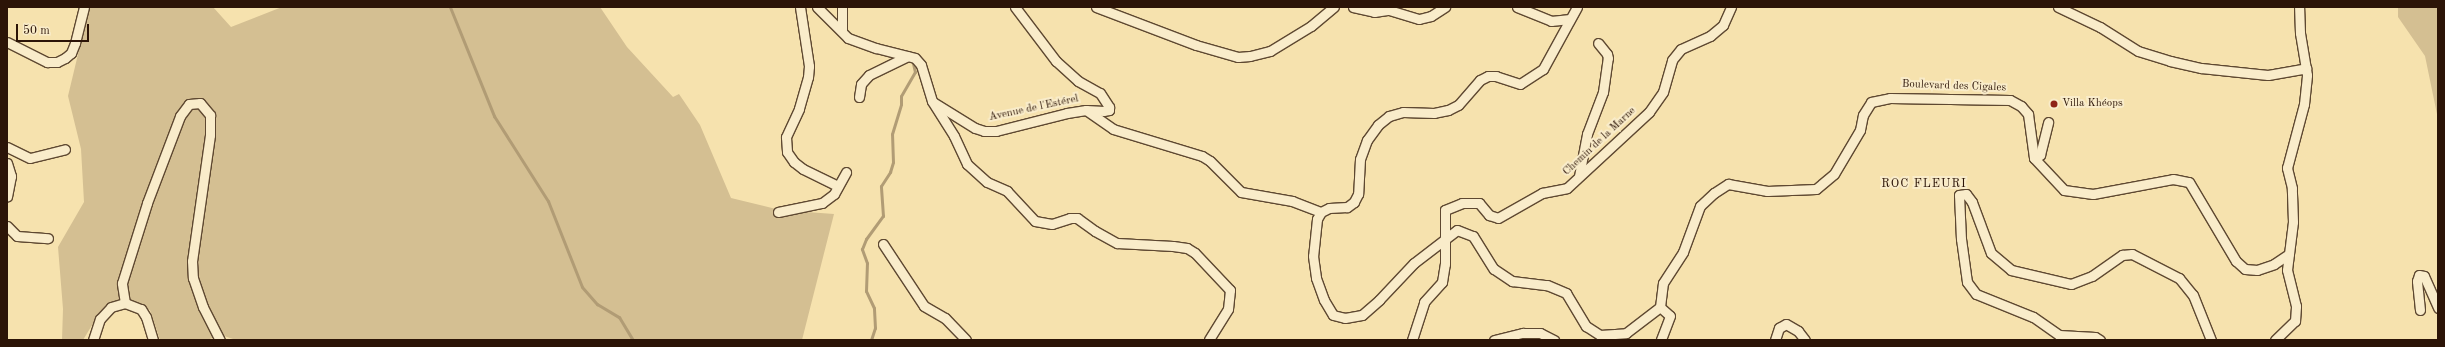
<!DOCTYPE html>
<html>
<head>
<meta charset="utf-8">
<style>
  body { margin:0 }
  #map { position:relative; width:2445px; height:347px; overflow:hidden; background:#f6e2ae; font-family:"Old Standard TT",serif }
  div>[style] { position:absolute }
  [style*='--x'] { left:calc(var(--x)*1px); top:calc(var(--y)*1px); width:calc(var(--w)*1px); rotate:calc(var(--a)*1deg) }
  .green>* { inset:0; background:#d4bf92 }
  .stream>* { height:3px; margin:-1.5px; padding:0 1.5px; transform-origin:1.5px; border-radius:1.5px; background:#b19c75 }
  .roads { filter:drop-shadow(1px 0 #5e4831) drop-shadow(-1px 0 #5e4831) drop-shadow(0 1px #5e4831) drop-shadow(0 -1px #5e4831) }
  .minor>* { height:9px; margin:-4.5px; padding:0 4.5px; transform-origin:4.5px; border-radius:4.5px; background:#f9ecca }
  .dots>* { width:11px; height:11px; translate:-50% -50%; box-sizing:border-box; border:2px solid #f9ecca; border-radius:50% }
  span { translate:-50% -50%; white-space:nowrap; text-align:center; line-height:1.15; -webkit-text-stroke:4px #f9ecca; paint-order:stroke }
  .street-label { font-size:11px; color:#2c1407 }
  .poi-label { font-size:11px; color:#2c1407 }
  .left { translate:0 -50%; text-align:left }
  .neighbourhood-label { font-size:12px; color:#2c1407; letter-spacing:1px }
  .frame { position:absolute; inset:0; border:8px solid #2c1407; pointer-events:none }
  .scale { position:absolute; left:16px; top:24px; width:73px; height:18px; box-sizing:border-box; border:2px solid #2c1407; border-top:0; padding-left:5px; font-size:12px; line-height:14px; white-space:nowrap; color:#2c1407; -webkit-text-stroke:3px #f9ecca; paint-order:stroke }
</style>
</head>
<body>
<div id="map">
  <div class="green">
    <div style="clip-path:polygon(80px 7px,213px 7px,231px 27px,282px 7px,600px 7px,627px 47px,673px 97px,679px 94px,700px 125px,731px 198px,780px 210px,834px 214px,802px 340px,236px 340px,221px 335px,207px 340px,160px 340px,150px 310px,125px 303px,97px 317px,83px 340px,62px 340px,63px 309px,58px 247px,84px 202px,81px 149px,68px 96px,85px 25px)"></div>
    <div style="clip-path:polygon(2398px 7px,2438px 7px,2438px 119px,2425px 56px,2398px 17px)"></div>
  </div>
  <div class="stream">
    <div style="--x:450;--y:7;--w:118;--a:68"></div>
    <div style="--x:494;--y:116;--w:101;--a:57.6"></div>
    <div style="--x:548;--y:201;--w:92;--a:68.4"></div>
    <div style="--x:582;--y:287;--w:23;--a:49"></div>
    <div style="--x:597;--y:304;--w:26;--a:31"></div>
    <div style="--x:619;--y:317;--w:27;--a:59"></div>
    <div style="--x:871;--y:340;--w:13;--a:-72"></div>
    <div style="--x:875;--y:328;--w:20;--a:-93"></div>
    <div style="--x:874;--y:308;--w:19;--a:-115"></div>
    <div style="--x:866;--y:291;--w:28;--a:-88"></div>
    <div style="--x:867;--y:263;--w:15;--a:-110"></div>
    <div style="--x:862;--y:249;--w:11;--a:-68"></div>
    <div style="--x:866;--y:239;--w:29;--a:-54"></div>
    <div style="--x:883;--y:216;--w:30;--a:-94"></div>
    <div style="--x:881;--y:186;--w:17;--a:-57"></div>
    <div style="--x:890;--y:172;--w:10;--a:-73"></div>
    <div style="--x:893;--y:162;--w:28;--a:-92"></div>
    <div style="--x:892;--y:134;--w:31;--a:-73"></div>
    <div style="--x:901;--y:104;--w:8;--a:-90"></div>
    <div style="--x:901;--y:96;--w:28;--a:-60"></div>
    <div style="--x:915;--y:72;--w:9;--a:-103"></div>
  </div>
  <div class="roads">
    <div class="minor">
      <div style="--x:800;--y:7;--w:60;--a:81.3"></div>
      <div style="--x:809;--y:66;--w:11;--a:95"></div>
      <div style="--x:808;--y:77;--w:33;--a:106"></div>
      <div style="--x:799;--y:109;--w:31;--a:115"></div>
      <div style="--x:786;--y:137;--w:15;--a:86"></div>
      <div style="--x:787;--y:152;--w:12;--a:55"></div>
      <div style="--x:794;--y:162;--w:11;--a:38"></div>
      <div style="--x:803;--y:169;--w:39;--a:26"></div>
      <div style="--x:817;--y:7;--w:44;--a:45"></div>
      <div style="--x:848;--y:38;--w:30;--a:20"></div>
      <div style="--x:876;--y:48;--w:40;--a:14.4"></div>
      <div style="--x:915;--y:58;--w:9;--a:49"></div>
      <div style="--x:921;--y:65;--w:38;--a:73"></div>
      <div style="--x:932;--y:101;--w:41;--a:57.8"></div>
      <div style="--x:954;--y:136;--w:31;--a:65"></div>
      <div style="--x:967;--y:164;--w:27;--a:42"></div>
      <div style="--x:987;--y:182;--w:22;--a:24"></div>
      <div style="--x:1007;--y:191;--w:41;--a:47"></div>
      <div style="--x:1035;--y:221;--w:17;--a:10"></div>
      <div style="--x:1052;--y:224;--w:19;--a:-18"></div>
      <div style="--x:1070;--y:218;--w:7;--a:0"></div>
      <div style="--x:1077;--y:218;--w:22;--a:36"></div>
      <div style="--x:1095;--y:231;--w:25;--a:29"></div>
      <div style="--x:1117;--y:243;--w:56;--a:3.1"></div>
      <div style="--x:1173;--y:246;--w:14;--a:8"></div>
      <div style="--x:1187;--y:248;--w:9;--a:32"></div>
      <div style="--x:1195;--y:253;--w:51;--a:46.6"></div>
      <div style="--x:1230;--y:290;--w:19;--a:96"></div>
      <div style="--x:1228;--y:309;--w:36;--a:122"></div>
      <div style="--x:1015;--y:7;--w:68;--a:52.8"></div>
      <div style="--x:1056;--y:61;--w:30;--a:42"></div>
      <div style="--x:1078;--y:81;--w:25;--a:29"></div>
      <div style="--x:1100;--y:93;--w:17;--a:57"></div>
      <div style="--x:1109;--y:107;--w:3;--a:90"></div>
      <div style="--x:1109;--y:110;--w:5;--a:169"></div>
      <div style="--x:1104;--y:111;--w:18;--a:-177"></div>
      <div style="--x:1096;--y:7;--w:107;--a:20.8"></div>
      <div style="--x:1196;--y:45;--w:44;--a:15.9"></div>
      <div style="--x:1238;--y:57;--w:12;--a:-5"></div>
      <div style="--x:1250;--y:56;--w:21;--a:-14"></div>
      <div style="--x:1270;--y:51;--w:48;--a:-31.4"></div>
      <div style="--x:1311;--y:26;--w:30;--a:-40"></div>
      <div style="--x:1353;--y:7;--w:22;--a:13"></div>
      <div style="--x:1374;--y:12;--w:15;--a:-8"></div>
      <div style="--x:1389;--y:10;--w:31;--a:17"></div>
      <div style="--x:1419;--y:19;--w:12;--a:-14"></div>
      <div style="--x:1431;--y:16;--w:17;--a:-33"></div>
      <div style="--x:1517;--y:7;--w:37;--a:22"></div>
      <div style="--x:1551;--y:21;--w:19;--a:-6"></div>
      <div style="--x:1577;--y:7;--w:71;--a:118.7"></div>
      <div style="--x:1543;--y:69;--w:27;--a:147"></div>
      <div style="--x:1520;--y:84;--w:25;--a:-162"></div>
      <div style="--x:1496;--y:76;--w:8;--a:180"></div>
      <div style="--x:1488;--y:76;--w:9;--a:153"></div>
      <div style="--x:1480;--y:80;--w:33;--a:131"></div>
      <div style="--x:1458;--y:105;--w:11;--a:153"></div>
      <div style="--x:1448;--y:110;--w:14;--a:168"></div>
      <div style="--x:1434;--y:113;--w:31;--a:-178"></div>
      <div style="--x:1403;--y:112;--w:15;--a:164"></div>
      <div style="--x:1389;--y:116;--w:14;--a:141"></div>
      <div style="--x:1378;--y:125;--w:19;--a:126"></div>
      <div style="--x:1367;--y:140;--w:20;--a:110"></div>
      <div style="--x:1360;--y:159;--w:35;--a:93"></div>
      <div style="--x:1358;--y:194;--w:9;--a:117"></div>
      <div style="--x:1354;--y:202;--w:9;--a:144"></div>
      <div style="--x:1347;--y:207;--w:18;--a:177"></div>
      <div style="--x:1329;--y:208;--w:9;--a:153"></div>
      <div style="--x:1321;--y:212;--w:8;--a:120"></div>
      <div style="--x:1317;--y:219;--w:37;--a:96"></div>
      <div style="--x:1313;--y:256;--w:22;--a:82"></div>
      <div style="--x:1316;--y:278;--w:23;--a:70"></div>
      <div style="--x:1324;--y:300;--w:17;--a:59"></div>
      <div style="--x:1333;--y:315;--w:12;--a:14"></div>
      <div style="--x:1345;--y:318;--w:17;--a:-10"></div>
      <div style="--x:1362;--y:315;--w:23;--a:-41"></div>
      <div style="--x:1379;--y:300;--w:51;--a:-46.6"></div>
      <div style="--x:1414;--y:263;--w:54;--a:-37.5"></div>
      <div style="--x:1457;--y:230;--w:17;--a:21"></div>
      <div style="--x:1473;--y:236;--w:39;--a:58"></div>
      <div style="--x:1494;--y:269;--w:22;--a:34"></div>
      <div style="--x:1512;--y:281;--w:35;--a:7"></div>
      <div style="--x:1547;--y:285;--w:21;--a:23"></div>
      <div style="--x:1566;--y:293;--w:39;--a:59"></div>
      <div style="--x:1586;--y:326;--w:17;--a:33"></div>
      <div style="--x:1600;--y:335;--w:26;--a:-4"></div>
      <div style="--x:1626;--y:333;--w:43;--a:-37.4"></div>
      <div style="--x:1660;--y:307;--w:13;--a:42"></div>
      <div style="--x:1670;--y:316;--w:26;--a:111"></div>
      <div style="--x:2058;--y:7;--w:47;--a:25.5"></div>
      <div style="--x:2100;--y:27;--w:45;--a:32.3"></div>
      <div style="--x:2138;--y:51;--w:34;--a:17"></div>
      <div style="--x:2170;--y:61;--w:32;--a:13"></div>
      <div style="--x:2201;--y:68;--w:67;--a:6"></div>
      <div style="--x:2268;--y:75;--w:39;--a:-10"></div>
      <div style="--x:842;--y:31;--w:24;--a:-90"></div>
      <div style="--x:7;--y:42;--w:45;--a:26.6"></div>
      <div style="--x:47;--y:62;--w:10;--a:0"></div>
      <div style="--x:57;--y:62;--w:9;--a:-27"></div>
      <div style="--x:65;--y:58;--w:8;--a:-40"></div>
      <div style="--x:71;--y:53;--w:11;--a:-68"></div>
      <div style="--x:75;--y:43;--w:37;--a:-76"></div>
      <div style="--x:859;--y:97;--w:13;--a:-81"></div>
      <div style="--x:861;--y:84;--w:12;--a:-48"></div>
      <div style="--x:869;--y:75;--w:43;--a:-26"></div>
      <div style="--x:933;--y:102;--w:49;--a:31.8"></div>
      <div style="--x:975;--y:128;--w:9;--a:18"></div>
      <div style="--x:984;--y:131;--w:12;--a:0"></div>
      <div style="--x:996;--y:131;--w:73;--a:-14.2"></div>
      <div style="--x:1067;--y:113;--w:19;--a:-9"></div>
      <div style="--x:1086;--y:110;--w:33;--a:35"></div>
      <div style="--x:1113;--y:129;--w:93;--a:16.9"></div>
      <div style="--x:1202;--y:156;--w:9;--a:32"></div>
      <div style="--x:1210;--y:161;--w:44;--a:45"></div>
      <div style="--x:1241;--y:192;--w:52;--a:10"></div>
      <div style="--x:1292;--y:201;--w:31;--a:21"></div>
      <div style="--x:7;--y:147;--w:25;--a:26"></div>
      <div style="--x:30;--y:158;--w:36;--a:-14"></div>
      <div style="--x:2034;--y:158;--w:7;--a:-27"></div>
      <div style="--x:2040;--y:155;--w:34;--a:-76"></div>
      <div style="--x:7;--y:163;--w:14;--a:73"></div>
      <div style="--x:11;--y:176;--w:21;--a:101"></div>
      <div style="--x:1579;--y:176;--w:43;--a:-79.2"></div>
      <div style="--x:1587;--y:134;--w:45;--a:-69.1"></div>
      <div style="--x:1603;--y:92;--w:34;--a:-82"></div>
      <div style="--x:1608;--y:58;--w:4;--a:-104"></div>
      <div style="--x:1607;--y:54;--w:14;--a:-129"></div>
      <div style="--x:778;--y:212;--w:45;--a:-11.6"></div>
      <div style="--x:822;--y:203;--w:15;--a:-37"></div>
      <div style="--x:834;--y:194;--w:25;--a:-61"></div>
      <div style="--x:7;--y:226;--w:14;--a:45"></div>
      <div style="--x:17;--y:236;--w:31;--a:4"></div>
      <div style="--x:883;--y:244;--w:74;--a:56.5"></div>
      <div style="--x:924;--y:306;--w:24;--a:30"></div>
      <div style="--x:945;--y:318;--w:30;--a:46"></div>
      <div style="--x:125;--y:303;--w:20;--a:-99"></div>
      <div style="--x:122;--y:283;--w:84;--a:-72.6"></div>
      <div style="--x:147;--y:203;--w:93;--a:-69.2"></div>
      <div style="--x:180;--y:116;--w:15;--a:-53"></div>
      <div style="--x:189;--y:104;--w:11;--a:-5"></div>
      <div style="--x:200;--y:103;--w:16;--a:50"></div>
      <div style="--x:210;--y:115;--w:20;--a:90"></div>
      <div style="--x:210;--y:135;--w:127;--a:98.1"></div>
      <div style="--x:192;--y:261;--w:17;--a:87"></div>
      <div style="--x:193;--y:278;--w:31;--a:71"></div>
      <div style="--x:203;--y:307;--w:37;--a:63"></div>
      <div style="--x:1660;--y:307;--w:24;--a:-83"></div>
      <div style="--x:1663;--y:283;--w:37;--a:-57"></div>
      <div style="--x:1683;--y:252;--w:49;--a:-69.7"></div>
      <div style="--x:1700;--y:206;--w:19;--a:-43"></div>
      <div style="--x:1714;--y:193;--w:17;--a:-33"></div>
      <div style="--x:1728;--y:184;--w:40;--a:10"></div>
      <div style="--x:1767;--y:191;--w:49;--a:-2.3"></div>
      <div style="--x:1816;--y:189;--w:23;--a:-40"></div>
      <div style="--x:1834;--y:174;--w:51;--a:-59.4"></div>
      <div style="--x:1860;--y:130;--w:15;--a:-79"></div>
      <div style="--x:1863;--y:115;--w:15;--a:-58"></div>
      <div style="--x:1871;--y:102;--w:19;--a:-12"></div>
      <div style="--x:1890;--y:98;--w:120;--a:1"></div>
      <div style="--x:2010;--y:100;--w:13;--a:29"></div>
      <div style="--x:2021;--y:106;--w:11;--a:49"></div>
      <div style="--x:2028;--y:114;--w:44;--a:82.2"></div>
      <div style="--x:2034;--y:158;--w:44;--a:46.8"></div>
      <div style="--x:2064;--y:190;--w:29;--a:8"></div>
      <div style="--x:2093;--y:194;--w:81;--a:-10.6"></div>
      <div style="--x:2173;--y:179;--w:16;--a:11"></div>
      <div style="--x:2189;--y:182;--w:92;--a:59.3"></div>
      <div style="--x:2236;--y:261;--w:12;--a:42"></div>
      <div style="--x:2245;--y:269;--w:12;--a:5"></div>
      <div style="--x:2257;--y:270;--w:18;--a:-19"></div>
      <div style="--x:2274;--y:264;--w:18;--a:-34"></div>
      <div style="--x:2420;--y:310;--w:29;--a:-96"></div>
      <div style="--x:2417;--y:281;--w:6;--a:-72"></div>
      <div style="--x:2419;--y:275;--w:5;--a:11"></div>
      <div style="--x:2424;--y:276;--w:35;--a:66"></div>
      <div style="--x:93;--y:340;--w:22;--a:-72"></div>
      <div style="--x:100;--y:319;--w:16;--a:-47"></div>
      <div style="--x:111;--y:307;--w:15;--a:-16"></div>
      <div style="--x:125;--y:303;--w:17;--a:21"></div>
      <div style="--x:141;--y:309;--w:9;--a:58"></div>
      <div style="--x:146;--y:317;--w:24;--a:73"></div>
      <div style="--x:1412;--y:340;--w:40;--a:-72"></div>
      <div style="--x:1424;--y:302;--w:27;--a:-48"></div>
      <div style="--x:1442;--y:282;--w:18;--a:-81"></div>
      <div style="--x:1445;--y:264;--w:54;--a:-90"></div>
      <div style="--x:1445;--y:210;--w:18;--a:-22"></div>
      <div style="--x:1462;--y:203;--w:17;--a:0"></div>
      <div style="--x:1479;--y:203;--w:16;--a:50"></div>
      <div style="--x:1489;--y:215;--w:9;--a:18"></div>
      <div style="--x:1498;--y:218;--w:51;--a:-29.6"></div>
      <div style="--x:1542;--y:193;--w:25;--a:-11"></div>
      <div style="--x:1567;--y:188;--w:112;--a:-42.8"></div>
      <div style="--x:1649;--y:112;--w:24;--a:-55"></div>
      <div style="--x:1663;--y:92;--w:33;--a:-74"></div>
      <div style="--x:1672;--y:60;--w:14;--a:-51"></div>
      <div style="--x:1681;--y:49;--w:32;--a:-24"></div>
      <div style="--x:1710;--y:36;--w:17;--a:-40"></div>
      <div style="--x:1723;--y:25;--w:20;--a:-66"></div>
      <div style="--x:1494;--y:340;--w:30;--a:-14"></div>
      <div style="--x:1523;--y:333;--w:17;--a:0"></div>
      <div style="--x:1540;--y:333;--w:16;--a:27"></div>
      <div style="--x:1775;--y:340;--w:13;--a:-72"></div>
      <div style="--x:1779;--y:328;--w:8;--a:-30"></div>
      <div style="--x:1786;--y:324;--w:14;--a:30"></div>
      <div style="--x:1798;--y:331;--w:11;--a:52"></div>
      <div style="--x:2100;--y:340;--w:6;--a:-149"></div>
      <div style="--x:2095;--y:337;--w:36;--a:-177"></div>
      <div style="--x:2059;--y:335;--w:32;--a:-145"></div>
      <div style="--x:2033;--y:317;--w:61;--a:-158"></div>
      <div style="--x:1976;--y:294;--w:15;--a:-127"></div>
      <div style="--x:1967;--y:282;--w:43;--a:-97.9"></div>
      <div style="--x:1961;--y:239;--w:44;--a:-92.6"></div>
      <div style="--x:1959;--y:195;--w:7;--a:-8"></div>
      <div style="--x:1966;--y:194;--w:10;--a:53"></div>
      <div style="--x:1972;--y:202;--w:54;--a:69.6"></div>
      <div style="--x:1991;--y:253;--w:26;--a:40"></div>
      <div style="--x:2011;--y:270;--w:62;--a:13.1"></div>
      <div style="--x:2071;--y:284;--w:22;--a:-21"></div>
      <div style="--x:2092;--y:276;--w:37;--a:-35"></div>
      <div style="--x:2122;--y:255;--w:10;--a:-6"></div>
      <div style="--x:2132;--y:254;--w:53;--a:27.1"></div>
      <div style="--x:2179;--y:278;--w:22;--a:51"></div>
      <div style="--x:2193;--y:295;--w:48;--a:68.2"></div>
      <div style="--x:2275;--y:340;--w:28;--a:-44"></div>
      <div style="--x:2295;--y:321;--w:15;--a:-86"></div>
      <div style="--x:2296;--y:306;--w:37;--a:-104"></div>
      <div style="--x:2287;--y:270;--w:48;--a:-82.9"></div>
      <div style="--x:2293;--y:222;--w:34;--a:-92"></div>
      <div style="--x:2292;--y:188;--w:21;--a:-104"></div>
      <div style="--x:2287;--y:168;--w:66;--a:-75.1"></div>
      <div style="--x:2304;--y:104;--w:29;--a:-84"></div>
      <div style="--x:2307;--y:75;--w:43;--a:-99.5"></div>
      <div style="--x:2300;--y:33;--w:26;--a:-92"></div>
    </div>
  </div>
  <div class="dots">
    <div style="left:2054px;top:104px;background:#8f2418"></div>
  </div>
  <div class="street-label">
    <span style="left:1954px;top:87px;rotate:2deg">Boulevard des Cigales</span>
    <span style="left:1034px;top:109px;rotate:-12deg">Avenue de l'Estérel</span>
    <span style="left:1600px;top:142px;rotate:-43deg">Chemin de la Marne</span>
  </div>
  <div class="poi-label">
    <span class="left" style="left:2062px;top:104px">Villa Khéops</span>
  </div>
  <div class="neighbourhood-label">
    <span style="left:1924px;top:185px">ROC FLEURI</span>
  </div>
  <div class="frame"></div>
  <div class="scale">50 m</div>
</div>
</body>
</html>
